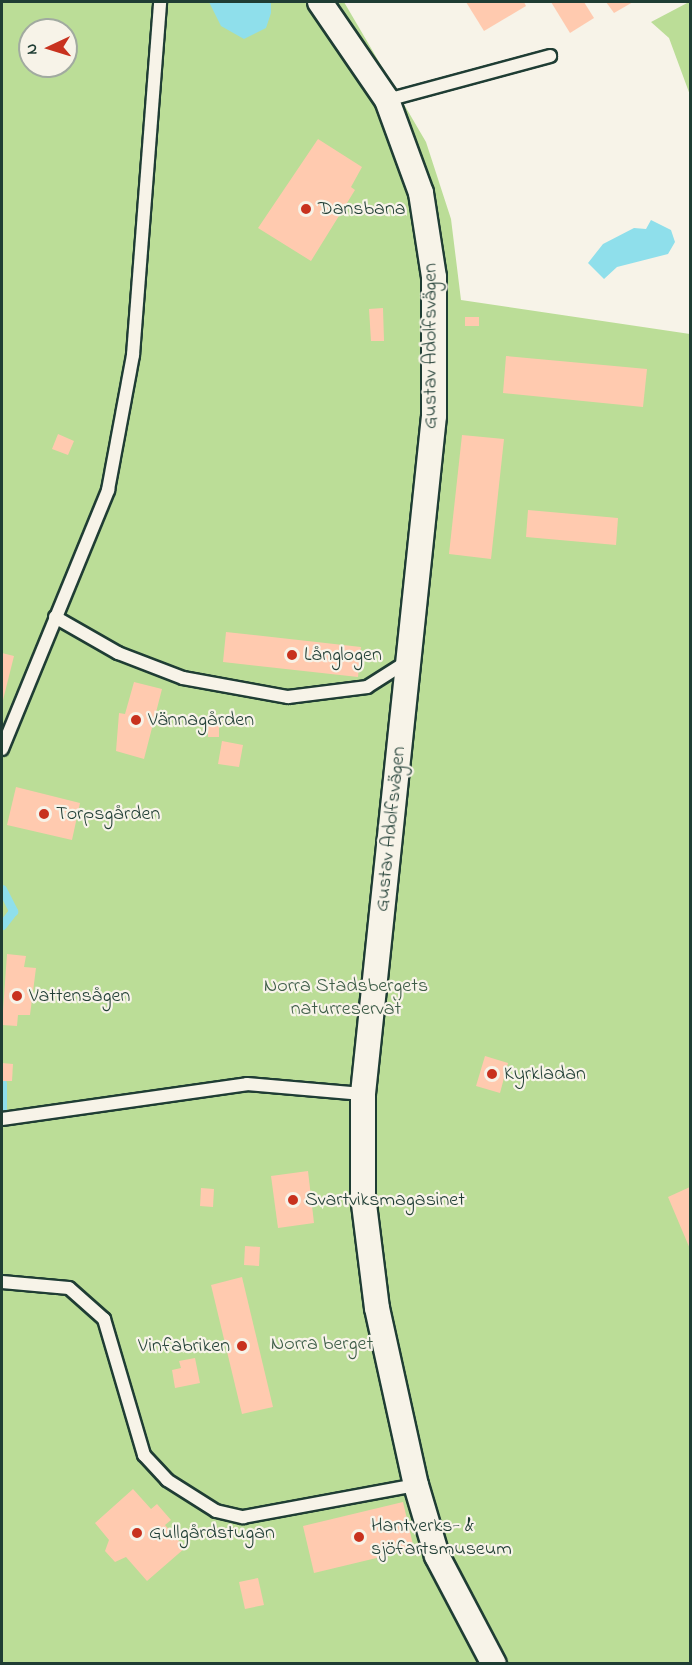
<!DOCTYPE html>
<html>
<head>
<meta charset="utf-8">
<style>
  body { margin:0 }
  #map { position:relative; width:692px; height:1665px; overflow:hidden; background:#f7f3e8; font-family:"Indie Flower",sans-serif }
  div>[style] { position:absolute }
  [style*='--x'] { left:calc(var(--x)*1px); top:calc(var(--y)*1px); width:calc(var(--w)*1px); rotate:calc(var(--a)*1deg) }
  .green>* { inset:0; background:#bbdd97 }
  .water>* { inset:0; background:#8fdfeb }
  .stream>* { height:9px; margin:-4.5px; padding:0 4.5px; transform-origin:4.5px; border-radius:4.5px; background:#8fdfeb }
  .building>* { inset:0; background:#ffcaaf }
  .roads { filter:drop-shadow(2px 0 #1f3d34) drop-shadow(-2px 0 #1f3d34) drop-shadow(0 2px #1f3d34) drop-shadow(0 -2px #1f3d34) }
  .service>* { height:12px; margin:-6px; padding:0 6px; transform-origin:6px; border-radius:6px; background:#f7f3e8 }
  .minor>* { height:24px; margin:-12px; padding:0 12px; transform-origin:12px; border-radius:12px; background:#f7f3e8 }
  .dots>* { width:16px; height:16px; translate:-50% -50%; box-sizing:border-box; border:3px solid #f7f3e8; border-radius:50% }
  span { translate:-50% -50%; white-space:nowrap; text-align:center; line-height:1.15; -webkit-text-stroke:4.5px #f7f3e8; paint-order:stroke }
  .poi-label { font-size:20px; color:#1f3d34 }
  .left { translate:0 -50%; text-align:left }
  .right { translate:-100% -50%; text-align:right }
  .street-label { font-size:20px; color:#1f3d34 }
  .park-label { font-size:20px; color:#3e5d48 }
  .frame { position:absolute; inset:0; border:3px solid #1f3d34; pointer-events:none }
  .north { position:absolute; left:18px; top:18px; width:60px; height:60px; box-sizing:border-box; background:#f7f3e8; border:2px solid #a1aaa0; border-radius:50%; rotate:266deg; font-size:16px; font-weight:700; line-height:24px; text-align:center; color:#1f3d34 }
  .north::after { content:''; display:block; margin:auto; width:21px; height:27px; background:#c8321e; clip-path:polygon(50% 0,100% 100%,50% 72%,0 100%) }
</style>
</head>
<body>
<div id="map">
  <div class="green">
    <div style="clip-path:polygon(evenodd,2px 2px,344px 2px,426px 142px,451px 219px,461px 300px,690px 334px,690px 1663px,2px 1663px,2px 2px,30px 30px,66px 30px,66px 66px,30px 66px,30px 30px)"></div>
    <div style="clip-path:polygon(689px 2px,690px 4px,690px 95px,669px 38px,651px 22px)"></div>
  </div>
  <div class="water">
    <div style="clip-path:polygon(209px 2px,271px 2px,271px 13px,266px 28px,244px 39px,221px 26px)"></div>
    <div style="clip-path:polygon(651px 220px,671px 230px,675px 242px,668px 254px,617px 267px,604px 279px,588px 263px,603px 244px,634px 228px,646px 229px)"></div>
  </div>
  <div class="stream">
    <div style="--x:2;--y:889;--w:25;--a:63"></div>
    <div style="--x:13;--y:911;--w:18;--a:128"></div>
    <div style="--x:2;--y:1083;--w:37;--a:90"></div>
  </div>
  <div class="building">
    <div style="clip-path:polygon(466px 2px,524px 2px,526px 6px,484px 31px)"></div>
    <div style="clip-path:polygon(551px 2px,584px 2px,594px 18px,570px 33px)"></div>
    <div style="clip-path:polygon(606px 2px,633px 2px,614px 13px)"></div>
    <div style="clip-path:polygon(318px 139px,362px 167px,351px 187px,355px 190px,311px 261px,258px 228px)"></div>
    <div style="clip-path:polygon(383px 308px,384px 341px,371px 341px,369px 309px)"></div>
    <div style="clip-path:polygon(465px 317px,479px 317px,479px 326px,465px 326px)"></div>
    <div style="clip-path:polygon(506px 356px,647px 369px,643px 407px,503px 393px)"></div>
    <div style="clip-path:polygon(58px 434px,74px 441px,68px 455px,52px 449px)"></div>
    <div style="clip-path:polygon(462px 435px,504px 439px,491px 559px,449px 554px)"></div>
    <div style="clip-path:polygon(528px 510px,618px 518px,616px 545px,526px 537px)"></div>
    <div style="clip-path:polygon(226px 632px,361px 647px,358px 677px,223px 662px)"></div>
    <div style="clip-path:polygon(2px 653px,14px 656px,2px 704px)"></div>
    <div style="clip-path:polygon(134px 682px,162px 689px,144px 759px,116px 751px,119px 713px,125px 714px)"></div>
    <div style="clip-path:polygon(208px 724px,219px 725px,219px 737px,208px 737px)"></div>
    <div style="clip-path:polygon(222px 741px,243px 745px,239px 767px,218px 764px)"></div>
    <div style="clip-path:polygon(16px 787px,80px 803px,72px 840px,7px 825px)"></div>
    <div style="clip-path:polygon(7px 954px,26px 956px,24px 967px,36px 968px,30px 1015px,18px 1015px,17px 1026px,2px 1025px)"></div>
    <div style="clip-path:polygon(485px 1056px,508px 1063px,500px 1093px,476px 1086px)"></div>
    <div style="clip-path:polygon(2px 1063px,13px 1064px,12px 1081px,2px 1081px)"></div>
    <div style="clip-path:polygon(308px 1171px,314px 1223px,278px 1228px,271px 1176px)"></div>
    <div style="clip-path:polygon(690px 1187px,690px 1249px,668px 1197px)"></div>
    <div style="clip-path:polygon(201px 1188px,214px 1189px,213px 1207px,200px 1206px)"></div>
    <div style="clip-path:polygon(245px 1246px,260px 1247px,259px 1266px,244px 1265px)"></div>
    <div style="clip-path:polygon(242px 1277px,273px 1407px,242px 1414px,211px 1285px)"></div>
    <div style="clip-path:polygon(195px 1358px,200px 1383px,175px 1388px,172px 1370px,181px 1368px,179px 1361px)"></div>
    <div style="clip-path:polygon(133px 1489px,151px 1509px,157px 1504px,171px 1520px,165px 1525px,185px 1548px,147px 1581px,126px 1557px,115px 1562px,105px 1551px,109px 1540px,95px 1523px)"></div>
    <div style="clip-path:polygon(403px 1502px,414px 1549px,314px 1573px,303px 1526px)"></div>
    <div style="clip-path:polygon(258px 1578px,264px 1605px,245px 1609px,239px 1582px)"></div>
  </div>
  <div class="roads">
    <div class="service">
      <div style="--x:387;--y:100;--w:169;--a:-15.1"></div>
      <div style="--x:55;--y:617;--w:73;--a:29.7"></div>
      <div style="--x:118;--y:653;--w:70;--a:21"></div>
      <div style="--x:183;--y:678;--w:107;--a:10.3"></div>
      <div style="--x:288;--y:697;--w:80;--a:-7.2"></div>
      <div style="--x:367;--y:687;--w:49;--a:-32.4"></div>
      <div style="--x:2;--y:749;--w:280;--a:-67.7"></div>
      <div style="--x:108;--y:490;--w:137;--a:-79.5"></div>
      <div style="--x:133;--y:355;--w:354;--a:-85.6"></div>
      <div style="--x:2;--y:1119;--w:247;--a:-8.1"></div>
      <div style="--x:247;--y:1084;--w:116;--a:4.9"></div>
      <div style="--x:2;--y:1282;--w:67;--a:5.1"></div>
      <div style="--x:69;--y:1288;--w:47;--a:41.5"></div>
      <div style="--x:104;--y:1319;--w:142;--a:73.6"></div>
      <div style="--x:144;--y:1455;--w:34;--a:47"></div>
      <div style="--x:167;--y:1480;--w:58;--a:32.3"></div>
      <div style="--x:216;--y:1511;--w:28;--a:13"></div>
      <div style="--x:243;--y:1517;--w:176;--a:-10.5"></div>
    </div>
    <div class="minor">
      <div style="--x:320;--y:2;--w:119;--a:55.6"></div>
      <div style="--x:387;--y:100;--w:99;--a:69.9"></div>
      <div style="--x:421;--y:193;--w:85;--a:81.2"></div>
      <div style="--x:434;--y:277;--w:139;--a:90"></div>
      <div style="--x:434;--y:416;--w:682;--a:95.98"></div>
      <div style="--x:363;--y:1094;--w:102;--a:90"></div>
      <div style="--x:363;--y:1196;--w:113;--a:82.9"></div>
      <div style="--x:377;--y:1308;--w:181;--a:77.6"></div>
      <div style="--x:416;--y:1485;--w:74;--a:73.5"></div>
      <div style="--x:437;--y:1556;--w:122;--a:62.2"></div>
    </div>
  </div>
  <div class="dots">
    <div style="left:306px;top:209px;background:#c8321e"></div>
    <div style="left:292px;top:655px;background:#c8321e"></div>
    <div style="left:136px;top:720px;background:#c8321e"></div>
    <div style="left:44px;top:814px;background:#c8321e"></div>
    <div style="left:17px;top:996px;background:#c8321e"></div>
    <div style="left:492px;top:1074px;background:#c8321e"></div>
    <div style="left:293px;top:1200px;background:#c8321e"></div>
    <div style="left:242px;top:1346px;background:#c8321e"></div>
    <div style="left:137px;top:1533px;background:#c8321e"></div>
    <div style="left:359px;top:1537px;background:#c8321e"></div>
  </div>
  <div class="poi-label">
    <span class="left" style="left:318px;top:209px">Dansbana</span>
    <span class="left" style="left:304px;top:655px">Långlogen</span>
    <span class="left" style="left:148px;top:720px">Vännagården</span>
    <span class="left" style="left:56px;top:814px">Torpsgården</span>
    <span class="left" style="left:29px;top:996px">Vattensågen</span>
    <span class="left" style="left:504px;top:1074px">Kyrkladan</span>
    <span class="left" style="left:305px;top:1200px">Svartviksmagasinet</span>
    <span class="right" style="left:230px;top:1346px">Vinfabriken</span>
    <span class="left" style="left:371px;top:1538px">Hantverks- &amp;<br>sjöfartsmuseum</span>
    <span class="left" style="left:149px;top:1533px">Gullgårdstugan</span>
  </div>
  <div class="street-label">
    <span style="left:431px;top:346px;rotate:-90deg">Gustav Adolfsvägen</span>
    <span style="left:391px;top:829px;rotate:-84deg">Gustav Adolfsvägen</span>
  </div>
  <div class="park-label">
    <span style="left:346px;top:998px">Norra Stadsbergets<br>naturreservat</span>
    <span style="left:322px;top:1344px">Norra berget</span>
  </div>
  <div class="frame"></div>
  <div class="north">N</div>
</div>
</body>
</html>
